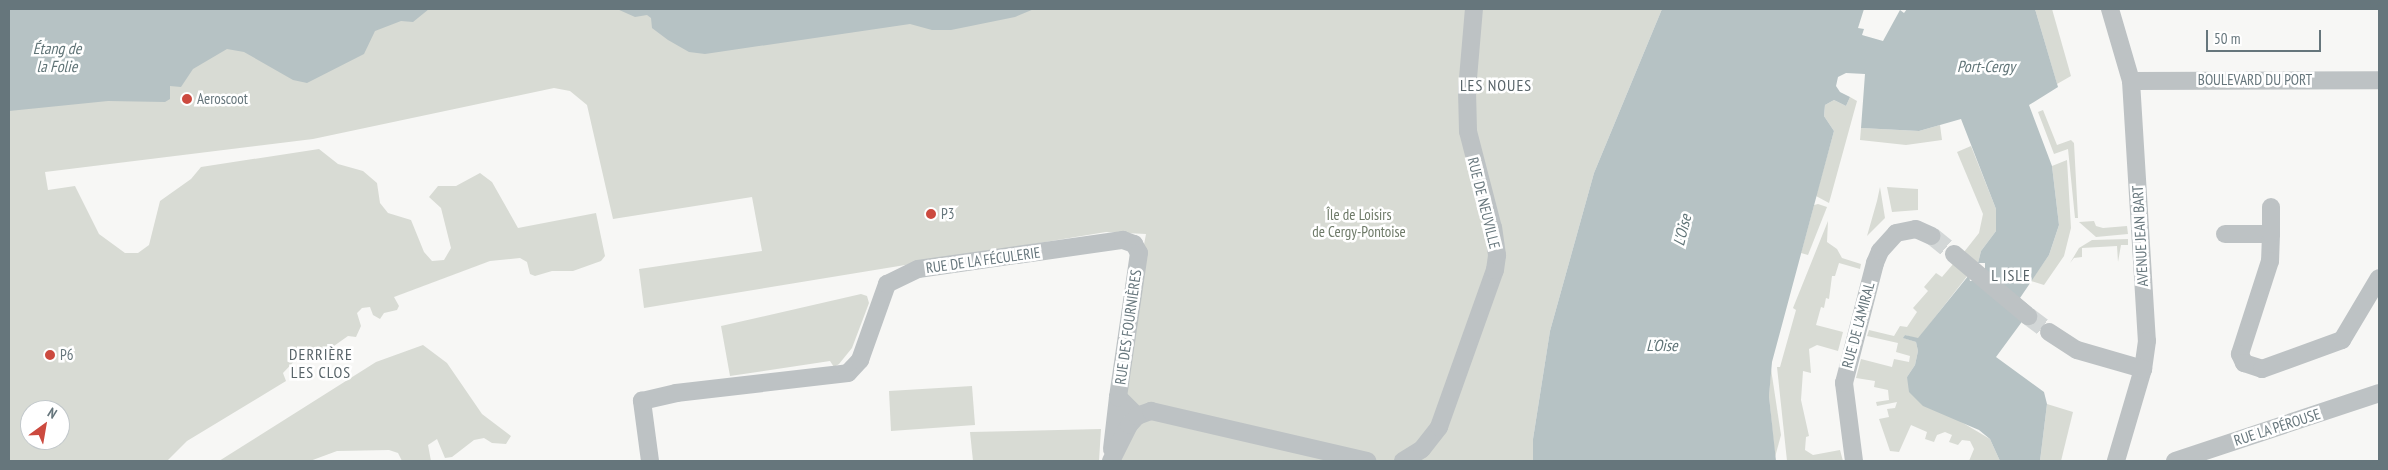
<!DOCTYPE html>
<html>
<head>
<meta charset="utf-8">
<style>
  body { margin:0 }
  #map { position:relative; width:2388px; height:470px; overflow:hidden; background:#f7f7f5; font-family:"PT Sans Narrow",sans-serif }
  div>[style] { position:absolute }
  [style*='--x'] { left:calc(var(--x)*1px); top:calc(var(--y)*1px); width:calc(var(--w)*1px); rotate:calc(var(--a)*1deg) }
  .green>* { inset:0; background:#d8dbd4 }
  .water>* { inset:0; background:#b6c2c4 }
  .street-tunnel>* { height:18px; margin-top:-9px; transform-origin:0; background:repeating-linear-gradient(90deg,#d3d7d7 0 18px,transparent 0 27px) }
  .street>* { height:18px; margin:-9px; padding:0 9px; transform-origin:9px; border-radius:9px; background:#bdc2c4 }
  .dots>* { width:14px; height:14px; translate:-50% -50%; box-sizing:border-box; border:2px solid #fff; border-radius:50% }
  span { translate:-50% -50%; white-space:nowrap; text-align:center; line-height:1.15; -webkit-text-stroke:5px #fff; paint-order:stroke }
  .street-label { font-size:15px; color:#66767c }
  .poi-label { font-size:15px; color:#66767c }
  .left { translate:0 -50%; text-align:left }
  .park-label { font-size:15px; color:#6e7a68 }
  .water-label { font-size:16px; color:#607477; font-style:italic }
  .neighbourhood-label { font-size:16px; color:#576368; letter-spacing:1px }
  .frame { position:absolute; inset:0; border:10px solid #66767c; pointer-events:none }
  .north { position:absolute; left:20px; top:400px; width:50px; height:50px; box-sizing:border-box; background:#fff; border:1px solid #c2c8cb; border-radius:50%; rotate:32deg; font-size:14px; font-weight:700; line-height:20px; text-align:center; color:#66767c }
  .north::after { content:''; display:block; margin:auto; width:18px; height:22px; background:#cc4a3f; clip-path:polygon(50% 0,100% 100%,50% 72%,0 100%) }
  .scale { position:absolute; left:2206px; top:30px; width:115px; height:22px; box-sizing:border-box; border:2px solid #66767c; border-top:0; padding-left:6px; font-size:15px; line-height:18px; white-space:nowrap; color:#66767c; -webkit-text-stroke:4px #fff; paint-order:stroke }
</style>
</head>
<body>
<div id="map">
  <div class="green">
    <div style="clip-path:polygon(evenodd,9px 9px,1662px 9px,1594px 173px,1550px 331px,1533px 439px,1533px 461px,1113px 461px,1121px 367px,1146px 234px,1106px 232px,644px 308px,639px 269px,762px 251px,752px 197px,613px 219px,587px 105px,570px 91px,554px 88px,313px 139px,45px 172px,48px 190px,75px 186px,99px 234px,125px 253px,138px 253px,149px 245px,160px 201px,191px 179px,201px 167px,319px 149px,338px 164px,363px 171px,377px 183px,380px 203px,388px 213px,411px 220px,424px 252px,432px 261px,444px 260px,451px 248px,441px 208px,429px 197px,438px 186px,456px 186px,480px 173px,492px 182px,518px 228px,596px 213px,605px 256px,601px 261px,573px 271px,552px 271px,535px 276px,530px 274px,527px 262px,520px 258px,490px 261px,394px 297px,399px 306px,397px 310px,384px 313px,380px 319px,373px 315px,370px 307px,362px 308px,357px 313px,361px 326px,356px 337px,348px 336px,324px 353px,303px 352px,283px 373px,286px 381px,187px 441px,167px 461px,9px 461px,9px 9px,30px 410px,60px 410px,60px 440px,30px 440px,30px 410px)"></div>
    <div style="clip-path:polygon(2035px 9px,2052px 9px,2071px 76px,2057px 84px)"></div>
    <div style="clip-path:polygon(1850px 97px,1857px 101px,1829px 203px,1816px 196px,1834px 131px,1824px 116px,1825px 105px,1834px 100px,1846px 106px)"></div>
    <div style="clip-path:polygon(2043px 110px,2057px 145px,2071px 140px,2074px 143px,2078px 218px,2075px 218px,2068px 149px,2054px 154px,2038px 112px)"></div>
    <div style="clip-path:polygon(1940px 125px,1942px 140px,1906px 145px,1860px 140px,1861px 128px,1919px 131px)"></div>
    <div style="clip-path:polygon(1971px 146px,1996px 209px,1996px 231px,1981px 251px,1978px 263px,1964px 252px,1979px 233px,1983px 214px,1957px 152px)"></div>
    <div style="clip-path:polygon(2067px 160px,2071px 228px,2064px 256px,2044px 285px,2031px 281px,2049px 255px,2059px 225px,2052px 166px)"></div>
    <div style="clip-path:polygon(1880px 187px,1885px 218px,1867px 236px,1877px 201px)"></div>
    <div style="clip-path:polygon(1887px 187px,1918px 189px,1918px 210px,1892px 212px)"></div>
    <div style="clip-path:polygon(1818px 204px,1827px 207px,1808px 255px,1801px 253px,1814px 205px)"></div>
    <div style="clip-path:polygon(1828px 221px,1827px 242px,1837px 249px,1842px 258px,1861px 264px,1860px 269px,1839px 263px,1835px 276px,1832px 276px,1829px 299px,1826px 298px,1824px 308px,1821px 307px,1816px 325px,1843px 332px,1838px 351px,1817px 345px,1809px 349px,1811px 373px,1803px 371px,1801px 400px,1809px 436px,1806px 437px,1805px 450px,1813px 455px,1840px 450px,1843px 461px,1787px 461px,1777px 367px,1780px 367px,1796px 310px,1793px 308px)"></div>
    <div style="clip-path:polygon(2094px 221px,2096px 226px,2103px 228px,2127px 226px,2128px 234px,2096px 237px,2079px 222px)"></div>
    <div style="clip-path:polygon(2128px 239px,2128px 245px,2121px 245px,2118px 262px,2117px 246px,2082px 248px,2082px 257px,2074px 258px,2070px 263px,2079px 248px,2092px 240px)"></div>
    <div style="clip-path:polygon(1954px 263px,1968px 275px,1918px 339px,1905px 335px,1904px 338px,1916px 342px,1918px 351px,1915px 365px,1907px 377px,1958px 420px,1990px 439px,2000px 461px,1969px 461px,1974px 449px,1970px 441px,1962px 440px,1958px 445px,1949px 442px,1952px 435px,1945px 432px,1937px 435px,1934px 442px,1925px 439px,1927px 432px,1911px 425px,1899px 452px,1890px 451px,1879px 419px,1889px 417px,1887px 409px,1895px 408px,1897px 402px,1877px 406px,1876px 402px,1889px 400px,1888px 390px,1874px 387px,1875px 381px,1856px 378px,1861px 359px,1892px 367px,1894px 359px,1909px 362px,1910px 356px,1896px 352px,1898px 343px,1867px 336px,1869px 330px,1894px 336px,1900px 326px,1907px 327px,1917px 312px,1913px 308px,1928px 291px,1924px 287px,1936px 273px,1942px 277px)"></div>
    <div style="clip-path:polygon(861px 294px,867px 296px,869px 303px,852px 348px,839px 364px,834px 367px,830px 361px,730px 376px,721px 326px)"></div>
    <div style="clip-path:polygon(423px 345px,447px 363px,482px 414px,511px 436px,506px 444px,492px 443px,484px 438px,474px 440px,452px 457px,445px 458px,437px 439px,428px 445px,431px 461px,402px 461px,398px 453px,389px 450px,337px 451px,310px 461px,219px 461px,376px 362px)"></div>
    <div style="clip-path:polygon(1771px 369px,1781px 435px,1775px 457px,1769px 396px)"></div>
    <div style="clip-path:polygon(972px 386px,975px 425px,891px 431px,889px 391px)"></div>
    <div style="clip-path:polygon(2047px 404px,2073px 412px,2061px 461px,2040px 461px)"></div>
    <div style="clip-path:polygon(1101px 429px,1099px 461px,973px 461px,970px 432px)"></div>
  </div>
  <div class="water">
    <div style="clip-path:polygon(9px 9px,429px 9px,413px 22px,401px 21px,375px 31px,364px 54px,307px 83px,293px 80px,244px 52px,227px 49px,193px 69px,181px 87px,170px 86px,170px 99px,165px 102px,108px 101px,9px 111px)"></div>
    <div style="clip-path:polygon(617px 9px,1034px 9px,1015px 17px,951px 30px,932px 30px,910px 24px,705px 54px,689px 52px,668px 40px,652px 28px,651px 18px,647px 15px,635px 17px)"></div>
    <div style="clip-path:polygon(1662px 9px,1864px 9px,1858px 28px,1864px 29px,1862px 35px,1883px 41px,1900px 10px,1904px 13px,1907px 9px,2035px 9px,2058px 87px,2029px 105px,2052px 166px,2059px 225px,2049px 255px,2020px 298px,2032px 308px,1996px 357px,2044px 392px,2047px 404px,2040px 461px,2000px 461px,1990px 439px,1979px 430px,1923px 406px,1909px 392px,1907px 377px,1915px 365px,1918px 351px,1916px 342px,1903px 338px,1905px 335px,1918px 338px,1969px 275px,1970px 281px,1976px 281px,1985px 270px,1985px 263px,1978px 263px,1981px 251px,1996px 231px,1996px 209px,1961px 119px,1919px 131px,1861px 128px,1865px 74px,1846px 73px,1838px 77px,1836px 86px,1840px 92px,1850px 97px,1846px 106px,1834px 100px,1825px 105px,1824px 116px,1834px 131px,1772px 362px,1769px 396px,1776px 461px,1533px 461px,1533px 439px,1550px 331px,1594px 173px)"></div>
  </div>
  <div class="street-tunnel">
    <div style="--x:1932;--y:236;--w:28;--a:39"></div>
    <div style="--x:2028;--y:316;--w:26;--a:37"></div>
  </div>
  <div class="street">
    <div style="--x:2110;--y:9;--w:75;--a:73.7"></div>
    <div style="--x:2131;--y:81;--w:260;--a:86.5"></div>
    <div style="--x:2147;--y:341;--w:28;--a:98"></div>
    <div style="--x:2143;--y:369;--w:96;--a:106.4"></div>
    <div style="--x:2131;--y:81;--w:248;--a:-0.2"></div>
    <div style="--x:2225;--y:234;--w:46;--a:0"></div>
    <div style="--x:2271;--y:234;--w:27;--a:92"></div>
    <div style="--x:2270;--y:261;--w:98;--a:107.9"></div>
    <div style="--x:2240;--y:354;--w:10;--a:66"></div>
    <div style="--x:2244;--y:363;--w:19;--a:18"></div>
    <div style="--x:2262;--y:369;--w:85;--a:-19.9"></div>
    <div style="--x:2342;--y:340;--w:72;--a:-59.2"></div>
    <div style="--x:2271;--y:234;--w:27;--a:-90"></div>
    <div style="--x:1954;--y:254;--w:97;--a:40"></div>
    <div style="--x:2049;--y:332;--w:33;--a:33"></div>
    <div style="--x:2077;--y:350;--w:69;--a:16.1"></div>
    <div style="--x:1112;--y:449;--w:52;--a:-83.4"></div>
    <div style="--x:1118;--y:397;--w:27;--a:45"></div>
    <div style="--x:650;--y:461;--w:61;--a:-97.6"></div>
    <div style="--x:642;--y:401;--w:35;--a:-13"></div>
    <div style="--x:676;--y:393;--w:173;--a:-6.6"></div>
    <div style="--x:848;--y:373;--w:18;--a:-47"></div>
    <div style="--x:860;--y:360;--w:81;--a:-70.4"></div>
    <div style="--x:887;--y:284;--w:34;--a:-26"></div>
    <div style="--x:918;--y:269;--w:207;--a:-8.1"></div>
    <div style="--x:1123;--y:240;--w:12;--a:20"></div>
    <div style="--x:1134;--y:244;--w:10;--a:61"></div>
    <div style="--x:1139;--y:253;--w:146;--a:98.3"></div>
    <div style="--x:1111;--y:461;--w:40;--a:-63.4"></div>
    <div style="--x:1129;--y:425;--w:12;--a:-48"></div>
    <div style="--x:1137;--y:416;--w:15;--a:-20"></div>
    <div style="--x:1151;--y:411;--w:222;--a:13"></div>
    <div style="--x:1403;--y:461;--w:22;--a:-32"></div>
    <div style="--x:1422;--y:449;--w:28;--a:-52"></div>
    <div style="--x:1439;--y:427;--w:167;--a:-70.4"></div>
    <div style="--x:1495;--y:270;--w:15;--a:-82"></div>
    <div style="--x:1497;--y:255;--w:27;--a:-98"></div>
    <div style="--x:1493;--y:228;--w:100;--a:-104.5"></div>
    <div style="--x:1468;--y:131;--w:41;--a:-91.4"></div>
    <div style="--x:1467;--y:90;--w:81;--a:-85.1"></div>
    <div style="--x:1854;--y:461;--w:79;--a:-97.3"></div>
    <div style="--x:1844;--y:383;--w:124;--a:-75.5"></div>
    <div style="--x:1875;--y:263;--w:13;--a:-67"></div>
    <div style="--x:1880;--y:251;--w:24;--a:-48"></div>
    <div style="--x:1896;--y:233;--w:20;--a:-11"></div>
    <div style="--x:1916;--y:229;--w:17;--a:24"></div>
    <div style="--x:2175;--y:461;--w:215;--a:-18.4"></div>
  </div>
  <div class="dots">
    <div style="left:187px;top:99px;background:#cc4a3f"></div>
    <div style="left:931px;top:214px;background:#cc4a3f"></div>
    <div style="left:50px;top:355px;background:#cc4a3f"></div>
  </div>
  <div class="street-label">
    <span style="left:2255px;top:80px">BOULEVARD DU PORT</span>
    <span style="left:1484px;top:203px;rotate:76deg">RUE DE NEUVILLE</span>
    <span style="left:2140px;top:236px;rotate:-93deg">AVENUE JEAN BART</span>
    <span style="left:983px;top:260px;rotate:-8deg">RUE DE LA FÉCULERIE</span>
    <span style="left:1858px;top:325px;rotate:-75deg">RUE DE L'AMIRAL</span>
    <span style="left:1128px;top:327px;rotate:-82deg">RUE DES FOURNIÈRES</span>
    <span style="left:2277px;top:427px;rotate:-18deg">RUE LA PÉROUSE</span>
  </div>
  <div class="poi-label">
    <span class="left" style="left:197px;top:99px">Aeroscoot</span>
    <span class="left" style="left:941px;top:214px">P3</span>
    <span class="left" style="left:60px;top:355px">P6</span>
  </div>
  <div class="park-label">
    <span style="left:1359px;top:223px">Île de Loisirs<br>de Cergy-Pontoise</span>
  </div>
  <div class="water-label">
    <span style="left:57px;top:57px">Étang de<br>la Folie</span>
    <span style="left:1986px;top:66px">Port-Cergy</span>
    <span style="left:1682px;top:230px;rotate:-76deg">L'Oise</span>
    <span style="left:1662px;top:345px">L’Oise</span>
  </div>
  <div class="neighbourhood-label">
    <span style="left:1496px;top:85px">LES NOUES</span>
    <span style="left:2011px;top:275px">L ISLE</span>
    <span style="left:321px;top:363px">DERRIÈRE<br>LES CLOS</span>
  </div>
  <div class="frame"></div>
  <div class="north">N</div>
  <div class="scale">50 m</div>
</div>
</body>
</html>
